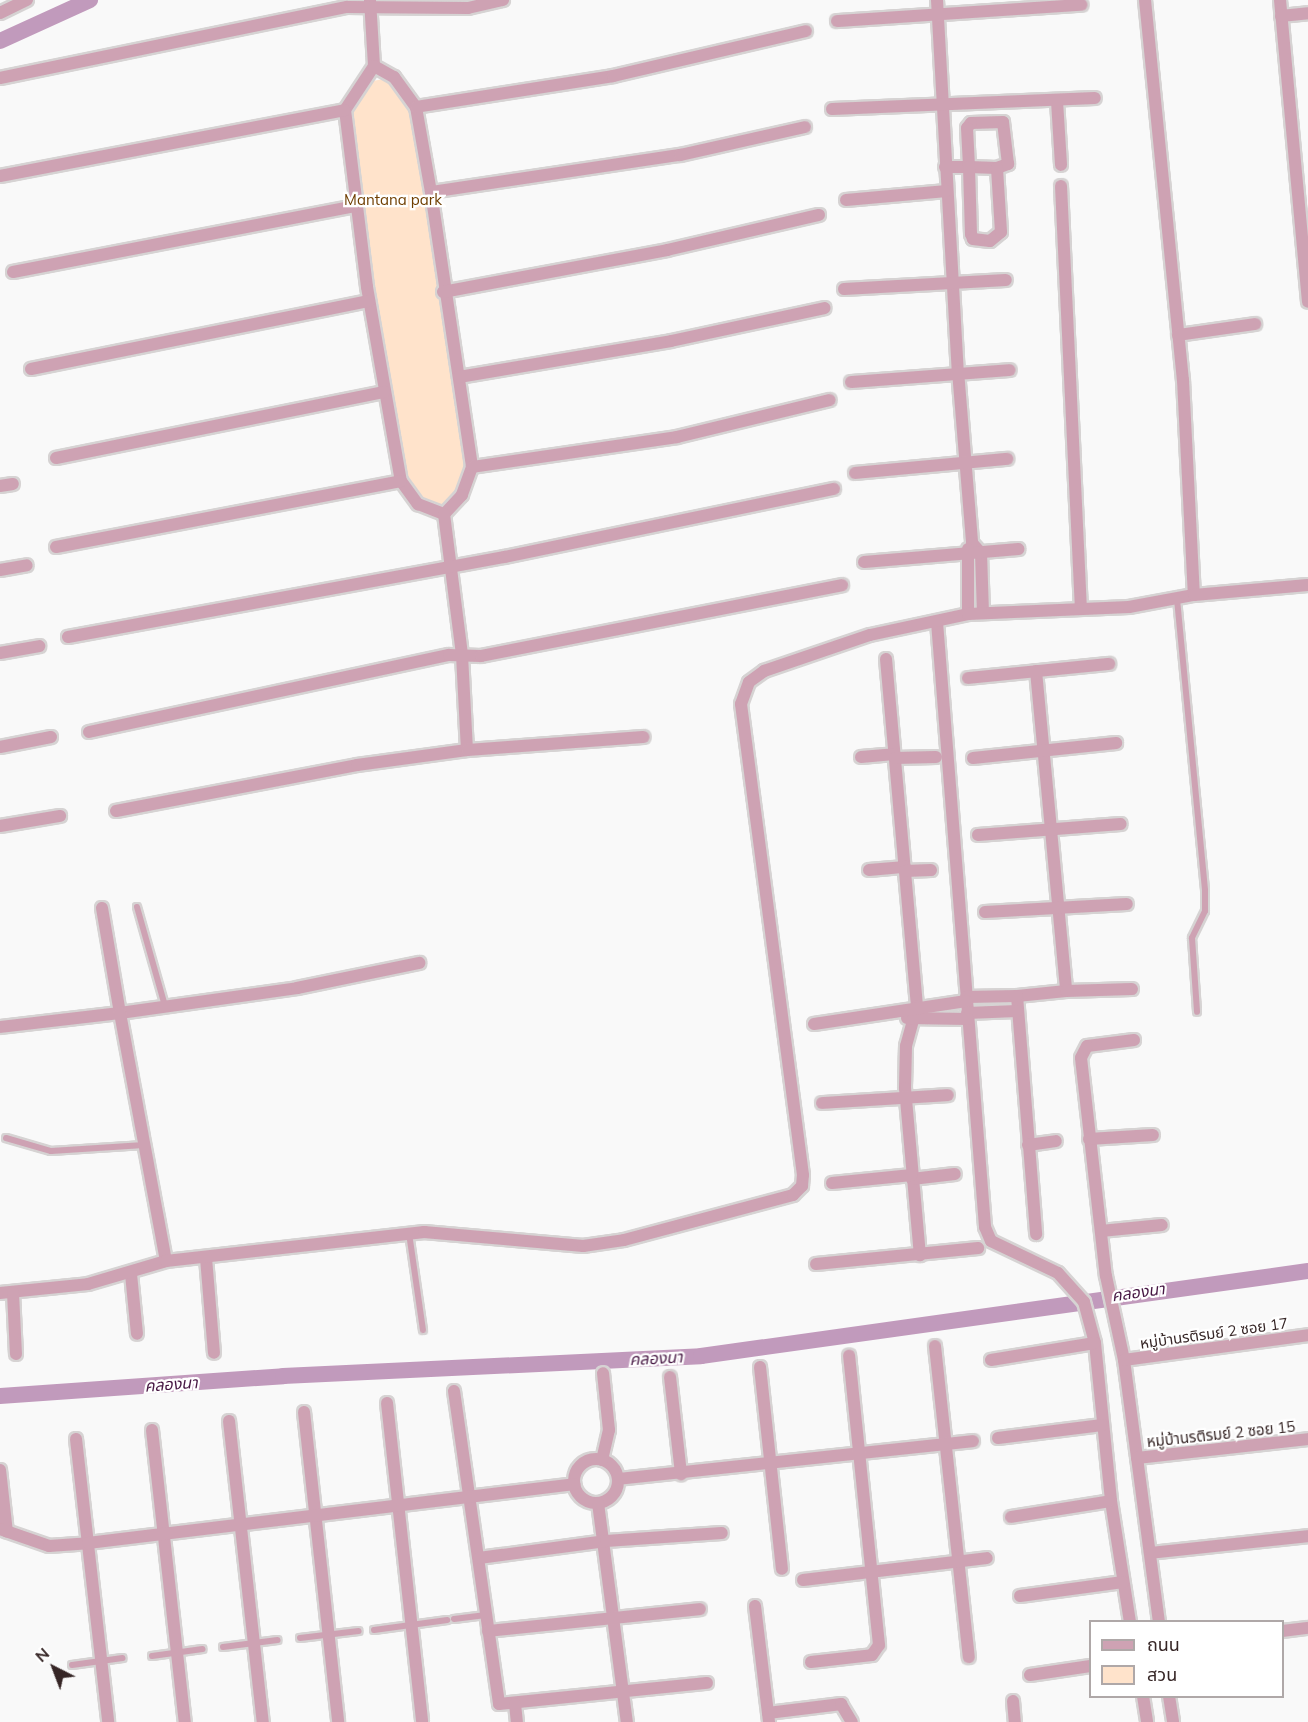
<!DOCTYPE html>
<html>
<head>
<meta charset="utf-8">
<style>
  body { margin:0 }
  #map { position:relative; width:1308px; height:1722px; overflow:hidden; background:#f9f9f9; font-family:Mulish,"Noto Sans Thai",sans-serif }
  div>[style] { position:absolute }
  [style*='--x'] { left:calc(var(--x)*1px); top:calc(var(--y)*1px); width:calc(var(--w)*1px); rotate:calc(var(--a)*1deg) }
  .green>* { inset:0; background:#ffe3cb }
  .canal>* { height:16px; margin:-8px; padding:0 8px; transform-origin:8px; border-radius:8px; background:#c19abc }
  .roads { filter:drop-shadow(2px 0 #d6d3d3) drop-shadow(-2px 0 #d6d3d3) drop-shadow(0 2px #d6d3d3) drop-shadow(0 -2px #d6d3d3) }
  .lane>* { height:6px; margin:-3px; padding:0 3px; transform-origin:3px; border-radius:3px; background:#cea2b3 }
  .street>* { height:12px; margin:-6px; padding:0 6px; transform-origin:6px; border-radius:6px; background:#cea2b3 }
  .street>.ring { margin:-6px; padding:0; box-sizing:content-box; background:none; border:12px solid #cea2b3; border-radius:50% }
  span { translate:-50% -50%; white-space:nowrap; text-align:center; line-height:1.15; -webkit-text-stroke:4.5px #fff; paint-order:stroke }
  .park-label { font-size:15px; color:#6f3e00 }
  .street-label { font-size:15px; color:#362626 }
  .water-label { font-size:16px; color:#461743; font-style:italic }
  .legend { position:absolute; left:1089px; top:1620px; width:195px; height:78px; box-sizing:border-box; background:#fff; border:2px solid #afa8a8; margin:0; padding:8px 10px; list-style:none; font-size:18px; color:#362626 }
  .legend li { display:flex; align-items:center; gap:12px; height:30px }
  .legend b { width:30px; border:2px solid #afa8a8 }
  .north { position:absolute; left:24px; top:1638px; width:60px; height:60px; -webkit-text-stroke:4px #fff; paint-order:stroke; rotate:318deg; font-size:16px; font-weight:700; line-height:24px; text-align:center; color:#362626 }
  .north::after { content:''; display:block; margin:auto; width:21px; height:27px; background:#362626; clip-path:polygon(50% 0,100% 100%,50% 72%,0 100%) }
</style>
</head>
<body>
<div id="map">
  <div class="green">
    <div style="clip-path:polygon(394px 77px,416px 107px,468px 468px,462px 495px,438px 511px,401px 481px,345px 110px,362px 83px)"></div>
  </div>
  <div class="canal">
    <div style="--x:0;--y:41;--w:99;--a:-24.5"></div>
    <div style="--x:0;--y:1396;--w:284;--a:-4"></div>
    <div style="--x:283;--y:1376;--w:418;--a:-2.7"></div>
    <div style="--x:701;--y:1356;--w:613;--a:-7.97"></div>
  </div>
  <div class="roads">
    <div class="lane">
      <div style="--x:1177;--y:599;--w:292;--a:84.5"></div>
      <div style="--x:1205;--y:890;--w:21;--a:90"></div>
      <div style="--x:1205;--y:911;--w:30;--a:116"></div>
      <div style="--x:1192;--y:938;--w:74;--a:86.1"></div>
      <div style="--x:137;--y:907;--w:103;--a:74.2"></div>
      <div style="--x:6;--y:1138;--w:47;--a:16.1"></div>
      <div style="--x:51;--y:1151;--w:93;--a:-3.7"></div>
      <div style="--x:409;--y:1233;--w:98;--a:81.8"></div>
      <div style="--x:454;--y:1619;--w:32;--a:-7"></div>
      <div style="--x:374;--y:1630;--w:74;--a:-7.8"></div>
      <div style="--x:300;--y:1638;--w:59;--a:-6.8"></div>
      <div style="--x:223;--y:1647;--w:55;--a:-7.3"></div>
      <div style="--x:152;--y:1656;--w:51;--a:-7.8"></div>
      <div style="--x:72;--y:1665;--w:51;--a:-7.8"></div>
    </div>
    <div class="street">
      <div style="--x:370;--y:0;--w:66;--a:86.5"></div>
      <div style="--x:374;--y:66;--w:53;--a:123.4"></div>
      <div style="--x:345;--y:110;--w:178;--a:82.9"></div>
      <div style="--x:367;--y:287;--w:197;--a:80.1"></div>
      <div style="--x:401;--y:481;--w:29;--a:54"></div>
      <div style="--x:418;--y:504;--w:28;--a:21"></div>
      <div style="--x:937;--y:0;--w:372;--a:86.8"></div>
      <div style="--x:958;--y:371;--w:173;--a:85.3"></div>
      <div style="--x:972;--y:543;--w:13;--a:48"></div>
      <div style="--x:981;--y:553;--w:60;--a:88.1"></div>
      <div style="--x:1145;--y:0;--w:382;--a:84.3"></div>
      <div style="--x:1183;--y:380;--w:215;--a:87.1"></div>
      <div style="--x:1280;--y:0;--w:303;--a:84.7"></div>
      <div style="--x:0;--y:13;--w:30;--a:-26"></div>
      <div style="--x:1281;--y:16;--w:27;--a:-6"></div>
      <div style="--x:837;--y:21;--w:245;--a:-3.8"></div>
      <div style="--x:374;--y:66;--w:23;--a:29"></div>
      <div style="--x:394;--y:77;--w:37;--a:54"></div>
      <div style="--x:416;--y:107;--w:86;--a:80"></div>
      <div style="--x:431;--y:192;--w:278;--a:81.5"></div>
      <div style="--x:472;--y:467;--w:30;--a:110"></div>
      <div style="--x:462;--y:495;--w:26;--a:133"></div>
      <div style="--x:0;--y:78;--w:354;--a:-11.6"></div>
      <div style="--x:347;--y:7;--w:121;--a:0.5"></div>
      <div style="--x:468;--y:8;--w:36;--a:-13"></div>
      <div style="--x:1057;--y:101;--w:64;--a:86.4"></div>
      <div style="--x:416;--y:107;--w:199;--a:-8.9"></div>
      <div style="--x:613;--y:76;--w:198;--a:-13.1"></div>
      <div style="--x:832;--y:109;--w:263;--a:-2.4"></div>
      <div style="--x:945;--y:167;--w:24;--a:0"></div>
      <div style="--x:969;--y:167;--w:28;--a:2"></div>
      <div style="--x:997;--y:168;--w:12;--a:-20"></div>
      <div style="--x:1008;--y:164;--w:42;--a:-96.8"></div>
      <div style="--x:1003;--y:122;--w:32;--a:178"></div>
      <div style="--x:971;--y:123;--w:6;--a:129"></div>
      <div style="--x:967;--y:128;--w:39;--a:87"></div>
      <div style="--x:969;--y:167;--w:67;--a:88.3"></div>
      <div style="--x:971;--y:234;--w:5;--a:68"></div>
      <div style="--x:973;--y:239;--w:17;--a:7"></div>
      <div style="--x:990;--y:241;--w:14;--a:-39"></div>
      <div style="--x:1001;--y:232;--w:64;--a:-93.6"></div>
      <div style="--x:0;--y:176;--w:351;--a:-10.8"></div>
      <div style="--x:1061;--y:186;--w:423;--a:87.3"></div>
      <div style="--x:431;--y:192;--w:252;--a:-8.5"></div>
      <div style="--x:680;--y:155;--w:128;--a:-12.6"></div>
      <div style="--x:846;--y:200;--w:101;--a:-5.1"></div>
      <div style="--x:13;--y:272;--w:348;--a:-10.9"></div>
      <div style="--x:844;--y:289;--w:162;--a:-3.2"></div>
      <div style="--x:443;--y:292;--w:228;--a:-10.6"></div>
      <div style="--x:667;--y:250;--w:156;--a:-13"></div>
      <div style="--x:1178;--y:335;--w:78;--a:-8.1"></div>
      <div style="--x:31;--y:369;--w:345;--a:-11.4"></div>
      <div style="--x:459;--y:377;--w:215;--a:-9.6"></div>
      <div style="--x:671;--y:341;--w:157;--a:-12.1"></div>
      <div style="--x:851;--y:382;--w:159;--a:-4.3"></div>
      <div style="--x:56;--y:458;--w:335;--a:-11.4"></div>
      <div style="--x:472;--y:467;--w:207;--a:-8.3"></div>
      <div style="--x:677;--y:437;--w:157;--a:-13.6"></div>
      <div style="--x:855;--y:473;--w:153;--a:-5.3"></div>
      <div style="--x:0;--y:486;--w:13;--a:-9"></div>
      <div style="--x:444;--y:514;--w:142;--a:82.7"></div>
      <div style="--x:462;--y:655;--w:95;--a:87"></div>
      <div style="--x:56;--y:547;--w:351;--a:-10.8"></div>
      <div style="--x:864;--y:562;--w:155;--a:-4.8"></div>
      <div style="--x:0;--y:570;--w:27;--a:-10"></div>
      <div style="--x:968;--y:614;--w:65;--a:-90"></div>
      <div style="--x:937;--y:622;--w:607;--a:85.46"></div>
      <div style="--x:985;--y:1227;--w:15;--a:67"></div>
      <div style="--x:991;--y:1241;--w:74;--a:25.5"></div>
      <div style="--x:1058;--y:1273;--w:39;--a:48"></div>
      <div style="--x:1084;--y:1302;--w:42;--a:75"></div>
      <div style="--x:1095;--y:1343;--w:159;--a:84.2"></div>
      <div style="--x:1111;--y:1501;--w:122;--a:81.1"></div>
      <div style="--x:68;--y:637;--w:444;--a:-10.4"></div>
      <div style="--x:505;--y:557;--w:336;--a:-11.7"></div>
      <div style="--x:0;--y:653;--w:40;--a:-10"></div>
      <div style="--x:886;--y:659;--w:348;--a:84.9"></div>
      <div style="--x:917;--y:1006;--w:41;--a:105.4"></div>
      <div style="--x:906;--y:1046;--w:42;--a:91.4"></div>
      <div style="--x:905;--y:1088;--w:168;--a:84.9"></div>
      <div style="--x:1036;--y:671;--w:321;--a:84.6"></div>
      <div style="--x:1066;--y:991;--w:49;--a:174.2"></div>
      <div style="--x:1017;--y:996;--w:239;--a:85.4"></div>
      <div style="--x:968;--y:678;--w:142;--a:-5.7"></div>
      <div style="--x:89;--y:732;--w:368;--a:-12.1"></div>
      <div style="--x:449;--y:655;--w:32;--a:2"></div>
      <div style="--x:481;--y:656;--w:368;--a:-11.1"></div>
      <div style="--x:0;--y:747;--w:52;--a:-11.1"></div>
      <div style="--x:861;--y:757;--w:33;--a:-5"></div>
      <div style="--x:895;--y:758;--w:41;--a:-1.4"></div>
      <div style="--x:973;--y:758;--w:144;--a:-6"></div>
      <div style="--x:116;--y:811;--w:245;--a:-10.8"></div>
      <div style="--x:357;--y:765;--w:111;--a:-7.8"></div>
      <div style="--x:467;--y:750;--w:177;--a:-4.2"></div>
      <div style="--x:0;--y:826;--w:61;--a:-9.5"></div>
      <div style="--x:978;--y:835;--w:143;--a:-4.4"></div>
      <div style="--x:869;--y:870;--w:36;--a:-5"></div>
      <div style="--x:905;--y:871;--w:26;--a:-2"></div>
      <div style="--x:102;--y:908;--w:107;--a:80.3"></div>
      <div style="--x:120;--y:1013;--w:179;--a:-8"></div>
      <div style="--x:297;--y:988;--w:125;--a:-11.6"></div>
      <div style="--x:985;--y:912;--w:142;--a:-3.2"></div>
      <div style="--x:1066;--y:991;--w:66;--a:-1.7"></div>
      <div style="--x:966;--y:997;--w:51;--a:-1.1"></div>
      <div style="--x:967;--y:1013;--w:50;--a:-2.3"></div>
      <div style="--x:907;--y:1018;--w:61;--a:0.9"></div>
      <div style="--x:814;--y:1024;--w:154;--a:-8.6"></div>
      <div style="--x:0;--y:1027;--w:121;--a:-6.7"></div>
      <div style="--x:120;--y:1013;--w:252;--a:79.5"></div>
      <div style="--x:1134;--y:1040;--w:47;--a:172.7"></div>
      <div style="--x:1087;--y:1046;--w:13;--a:117"></div>
      <div style="--x:1081;--y:1058;--w:219;--a:83.5"></div>
      <div style="--x:1106;--y:1276;--w:86;--a:77.9"></div>
      <div style="--x:1124;--y:1360;--w:264;--a:82.4"></div>
      <div style="--x:822;--y:1103;--w:126;--a:-3.6"></div>
      <div style="--x:1089;--y:1139;--w:64;--a:-3.6"></div>
      <div style="--x:1028;--y:1145;--w:28;--a:-8"></div>
      <div style="--x:912;--y:1179;--w:43;--a:-6.6"></div>
      <div style="--x:832;--y:1183;--w:80;--a:-5.7"></div>
      <div style="--x:1101;--y:1231;--w:61;--a:-5.6"></div>
      <div style="--x:206;--y:1258;--w:95;--a:85.2"></div>
      <div style="--x:816;--y:1264;--w:163;--a:-5.6"></div>
      <div style="--x:131;--y:1274;--w:60;--a:84.3"></div>
      <div style="--x:0;--y:1293;--w:88;--a:-5.8"></div>
      <div style="--x:88;--y:1284;--w:81;--a:-16.4"></div>
      <div style="--x:166;--y:1261;--w:260;--a:-6.4"></div>
      <div style="--x:424;--y:1232;--w:160;--a:5"></div>
      <div style="--x:583;--y:1246;--w:41;--a:-8.3"></div>
      <div style="--x:624;--y:1240;--w:175;--a:-14.9"></div>
      <div style="--x:793;--y:1195;--w:13;--a:-45"></div>
      <div style="--x:802;--y:1186;--w:11;--a:-85"></div>
      <div style="--x:803;--y:1175;--w:475;--a:-97.5"></div>
      <div style="--x:741;--y:704;--w:23;--a:-70"></div>
      <div style="--x:749;--y:682;--w:19;--a:-36"></div>
      <div style="--x:764;--y:671;--w:112;--a:-18.8"></div>
      <div style="--x:870;--y:635;--w:100;--a:-12.1"></div>
      <div style="--x:968;--y:614;--w:161;--a:-2.5"></div>
      <div style="--x:1129;--y:607;--w:66;--a:-10.5"></div>
      <div style="--x:1194;--y:595;--w:114;--a:-5"></div>
      <div style="--x:13;--y:1293;--w:61;--a:87.2"></div>
      <div style="--x:935;--y:1346;--w:313;--a:83.8"></div>
      <div style="--x:991;--y:1360;--w:105;--a:-9.3"></div>
      <div style="--x:1124;--y:1360;--w:186;--a:-7.7"></div>
      <div style="--x:760;--y:1367;--w:203;--a:83.8"></div>
      <div style="--x:670;--y:1377;--w:98;--a:83.5"></div>
      <div style="--x:454;--y:1391;--w:316;--a:81.8"></div>
      <div style="--x:499;--y:1704;--w:209;--a:-5.8"></div>
      <div style="--x:387;--y:1403;--w:320;--a:83.7"></div>
      <div style="--x:304;--y:1412;--w:312;--a:83.7"></div>
      <div style="--x:229;--y:1421;--w:303;--a:83.6"></div>
      <div style="--x:152;--y:1430;--w:294;--a:83.6"></div>
      <div style="--x:998;--y:1438;--w:105;--a:-7.1"></div>
      <div style="--x:76;--y:1439;--w:285;--a:83.5"></div>
      <div style="--x:1137;--y:1458;--w:172;--a:-6.3"></div>
      <div class="ring" style="left:574px;top:1459px;width:32px;height:32px"></div>
      <div style="--x:602;--y:1460;--w:31;--a:-77"></div>
      <div style="--x:609;--y:1430;--w:57;--a:-96"></div>
      <div style="--x:0;--y:1470;--w:62;--a:83.6"></div>
      <div style="--x:618;--y:1479;--w:357;--a:-6.1"></div>
      <div style="--x:598;--y:1503;--w:221;--a:82.5"></div>
      <div style="--x:1011;--y:1517;--w:101;--a:-9.1"></div>
      <div style="--x:0;--y:1529;--w:52;--a:19.1"></div>
      <div style="--x:49;--y:1546;--w:39;--a:-4"></div>
      <div style="--x:88;--y:1543;--w:490;--a:-6.9"></div>
      <div style="--x:1150;--y:1553;--w:159;--a:-6.1"></div>
      <div style="--x:479;--y:1558;--w:128;--a:-7.6"></div>
      <div style="--x:606;--y:1541;--w:116;--a:-3.9"></div>
      <div style="--x:803;--y:1580;--w:185;--a:-6.8"></div>
      <div style="--x:1020;--y:1596;--w:104;--a:-7.7"></div>
      <div style="--x:755;--y:1606;--w:117;--a:83.1"></div>
      <div style="--x:488;--y:1631;--w:213;--a:-5.9"></div>
      <div style="--x:1282;--y:1631;--w:26;--a:-7"></div>
      <div style="--x:811;--y:1662;--w:61;--a:-6.5"></div>
      <div style="--x:872;--y:1655;--w:12;--a:-55"></div>
      <div style="--x:879;--y:1645;--w:291;--a:-95.9"></div>
      <div style="--x:1030;--y:1675;--w:61;--a:-8.5"></div>
      <div style="--x:1143;--y:1696;--w:26;--a:81"></div>
      <div style="--x:1169;--y:1696;--w:26;--a:81"></div>
      <div style="--x:1013;--y:1701;--w:21;--a:85"></div>
      <div style="--x:515;--y:1704;--w:18;--a:84"></div>
      <div style="--x:768;--y:1713;--w:74;--a:-7"></div>
      <div style="--x:841;--y:1704;--w:21;--a:59"></div>
    </div>
  </div>
  <div class="park-label">
    <span style="left:393px;top:200px">Mantana park</span>
  </div>
  <div class="street-label">
    <span style="left:1214px;top:1333px;rotate:-8deg">หมู่บ้านรติรมย์ 2 ซอย 17</span>
    <span style="left:1221px;top:1434px;rotate:-6deg">หมู่บ้านรติรมย์ 2 ซอย 15</span>
  </div>
  <div class="water-label">
    <span style="left:1138px;top:1292px;rotate:-8deg">คลองนา</span>
    <span style="left:656px;top:1358px;rotate:-3deg">คลองนา</span>
    <span style="left:171px;top:1384px;rotate:-4deg">คลองนา</span>
  </div>
  <ul class="legend">
  <li><b style="height:8px;background:#cea2b3"></b>ถนน</li>
  <li><b style="height:16px;background:#ffe3cb"></b>สวน</li>
  </ul>
  <div class="north">N</div>
</div>
</body>
</html>
